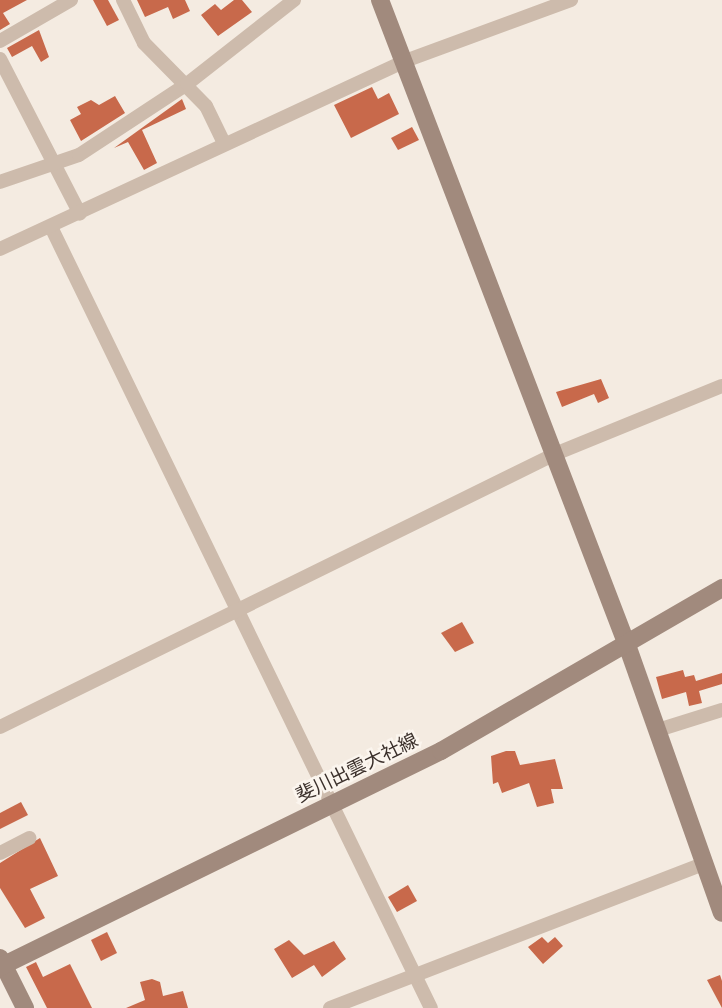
<!DOCTYPE html>
<html>
<head>
<meta charset="utf-8">
<style>
  body { margin:0 }
  #map { position:relative; width:722px; height:1008px; overflow:hidden; background:#f4ebe1; font-family:Rubik,"Noto Sans JP",sans-serif }
  div>[style] { position:absolute }
  [style*='--x'] { left:calc(var(--x)*1px); top:calc(var(--y)*1px); width:calc(var(--w)*1px); rotate:calc(var(--a)*1deg) }
  .building>* { inset:0; background:#c8694b }
  .street>* { height:14px; margin:-7px; padding:0 7px; transform-origin:7px; border-radius:7px; background:#cdbbac }
  .secondary>* { height:18px; margin:-9px; padding:0 9px; transform-origin:9px; border-radius:9px; background:#a18a7d }
  span { translate:-50% -50%; white-space:nowrap; text-align:center; line-height:1.15; -webkit-text-stroke:5px #fbf5ee; paint-order:stroke }
  .street-label { font-size:19px; color:#3b302b }
</style>
</head>
<body>
<div id="map">
  <div class="building">
    <div style="clip-path:polygon(0 0,27px 0,3px 13px,10px 24px,0 30px)"></div>
    <div style="clip-path:polygon(93px 0,108px 0,119px 20px,107px 26px)"></div>
    <div style="clip-path:polygon(137px 0,185px 0,190px 11px,173px 19px,168px 7px,145px 17px)"></div>
    <div style="clip-path:polygon(234px 0,242px 0,252px 12px,218px 36px,201px 15px,215px 4px,221px 10px)"></div>
    <div style="clip-path:polygon(39px 30px,49px 57px,41px 62px,32px 46px,12px 57px,7px 48px)"></div>
    <div style="clip-path:polygon(372px 87px,378px 99px,389px 93px,399px 114px,351px 138px,334px 105px)"></div>
    <div style="clip-path:polygon(115px 96px,125px 113px,81px 141px,70px 120px,81px 114px,77px 107px,91px 100px,99px 105px)"></div>
    <div style="clip-path:polygon(182px 99px,186px 109px,142px 130px,157px 163px,144px 170px,128px 142px,114px 148px)"></div>
    <div style="clip-path:polygon(412px 127px,419px 140px,398px 150px,391px 138px)"></div>
    <div style="clip-path:polygon(601px 379px,609px 398px,598px 403px,594px 394px,562px 407px,556px 392px)"></div>
    <div style="clip-path:polygon(462px 622px,474px 643px,455px 652px,441px 633px)"></div>
    <div style="clip-path:polygon(683px 670px,685px 677px,694px 675px,696px 681px,722px 673px,722px 684px,699px 691px,702px 703px,689px 706px,686px 692px,662px 699px,656px 677px)"></div>
    <div style="clip-path:polygon(506px 751px,515px 751px,520px 765px,555px 759px,563px 789px,551px 789px,554px 803px,537px 807px,529px 783px,502px 793px,498px 782px,493px 784px,491px 756px)"></div>
    <div style="clip-path:polygon(21px 802px,28px 815px,0 829px,0 813px)"></div>
    <div style="clip-path:polygon(40px 838px,58px 876px,30px 889px,45px 918px,25px 928px,0 888px,0 863px)"></div>
    <div style="clip-path:polygon(408px 885px,417px 901px,397px 912px,388px 897px)"></div>
    <div style="clip-path:polygon(107px 932px,117px 953px,101px 961px,91px 940px)"></div>
    <div style="clip-path:polygon(542px 937px,548px 943px,555px 937px,563px 946px,543px 964px,528px 947px)"></div>
    <div style="clip-path:polygon(289px 940px,304px 955px,334px 941px,346px 959px,322px 977px,314px 965px,292px 978px,274px 949px)"></div>
    <div style="clip-path:polygon(36px 962px,43px 977px,70px 964px,92px 1008px,47px 1008px,26px 967px)"></div>
    <div style="clip-path:polygon(720px 975px,722px 981px,722px 1008px,707px 980px)"></div>
    <div style="clip-path:polygon(152px 979px,160px 982px,163px 996px,183px 991px,188px 1008px,126px 1008px,145px 1000px,140px 982px)"></div>
  </div>
  <div class="street">
    <div style="--x:123;--y:0;--w:48;--a:64"></div>
    <div style="--x:144;--y:43;--w:88;--a:45.5"></div>
    <div style="--x:206;--y:106;--w:41;--a:64.1"></div>
    <div style="--x:0;--y:41;--w:82;--a:-30"></div>
    <div style="--x:0;--y:59;--w:174;--a:62.7"></div>
    <div style="--x:0;--y:182;--w:83;--a:-18.9"></div>
    <div style="--x:79;--y:155;--w:129;--a:-33.3"></div>
    <div style="--x:187;--y:84;--w:136;--a:-38.1"></div>
    <div style="--x:52;--y:229;--w:866;--a:64.06"></div>
    <div style="--x:0;--y:249;--w:447;--a:-24.9"></div>
    <div style="--x:405;--y:61;--w:177;--a:-20.2"></div>
    <div style="--x:0;--y:727;--w:619;--a:-26.19"></div>
    <div style="--x:555;--y:454;--w:180;--a:-22.2"></div>
    <div style="--x:658;--y:730;--w:67;--a:-17.4"></div>
    <div style="--x:0;--y:853;--w:33;--a:-27"></div>
    <div style="--x:330;--y:1008;--w:401;--a:-21.1"></div>
  </div>
  <div class="secondary">
    <div style="--x:380;--y:0;--w:691;--a:69.05"></div>
    <div style="--x:627;--y:645;--w:284;--a:70.5"></div>
    <div style="--x:0;--y:958;--w:56;--a:63.4"></div>
    <div style="--x:0;--y:967;--w:491;--a:-26.1"></div>
    <div style="--x:441;--y:751;--w:325;--a:-30.1"></div>
  </div>
  <div class="street-label">
    <span style="left:357px;top:768px;rotate:-26deg">斐川出雲大社線</span>
  </div>
</div>
</body>
</html>
